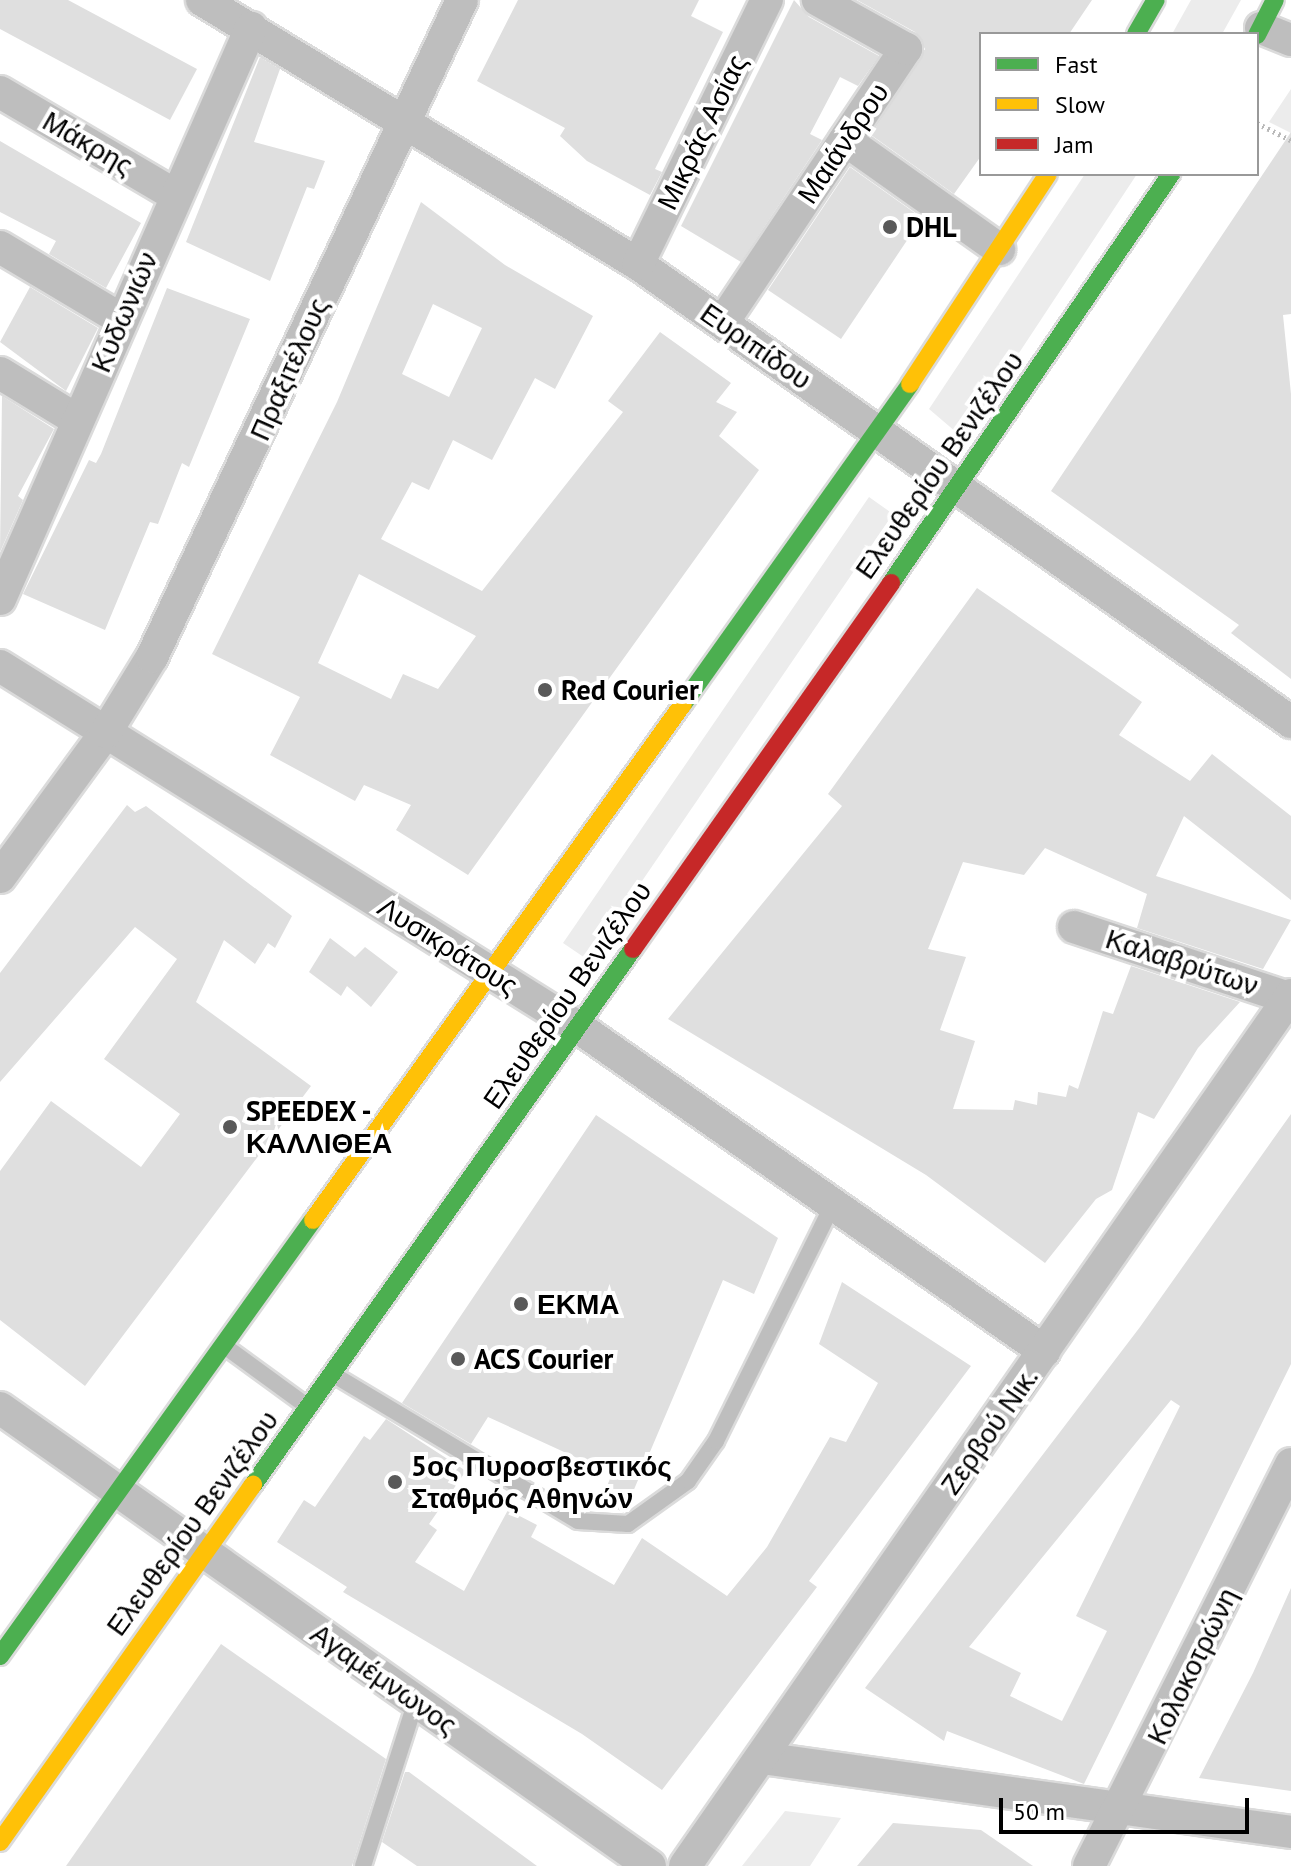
<!DOCTYPE html>
<html>
<head>
<meta charset="utf-8">
<style>
  body { margin:0 }
  #map { position:relative; width:1291px; height:1866px; overflow:hidden; background:#fff; font-family:"PT Sans",sans-serif }
  div>[style] { position:absolute }
  [style*='--x'] { left:calc(var(--x)*1px); top:calc(var(--y)*1px); width:calc(var(--w)*1px); rotate:calc(var(--a)*1deg) }
  .green>* { inset:0; background:#ececec }
  .building>* { inset:0; background:#dfdfdf }
  .path>* { height:5px; margin-top:-2.5px; transform-origin:0; background:repeating-linear-gradient(90deg,#b9b9b9 0 2px,transparent 0 6px) }
  .roads { filter:drop-shadow(2px 0 #dbdbdb) drop-shadow(-2px 0 #dbdbdb) drop-shadow(0 2px #dbdbdb) drop-shadow(0 -2px #dbdbdb) }
  .lane>* { height:16px; margin:-8px; padding:0 8px; transform-origin:8px; border-radius:8px; background:#bebebe }
  .street>* { height:32px; margin:-16px; padding:0 16px; transform-origin:16px; border-radius:16px; background:#bebebe }
  .fast>* { height:18px; margin:-9px; padding:0 9px; transform-origin:9px; border-radius:9px; background:#4caf50 }
  .slow>* { height:18px; margin:-9px; padding:0 9px; transform-origin:9px; border-radius:9px; background:#ffc107 }
  .jam>* { height:18px; margin:-9px; padding:0 9px; transform-origin:9px; border-radius:9px; background:#c62828 }
  .dots>* { width:22px; height:22px; translate:-50% -50%; box-sizing:border-box; border:4px solid #fff; border-radius:50% }
  span { translate:-50% -50%; white-space:nowrap; text-align:center; line-height:1.15; -webkit-text-stroke:8px #fff; paint-order:stroke }
  .street-label { font-size:28px; color:#000 }
  .poi-label { font-size:28px; color:#000; font-weight:700 }
  .left { translate:0 -50%; text-align:left }
  .legend { position:absolute; left:979px; top:32px; width:280px; height:144px; box-sizing:border-box; background:#fff; border:2px solid #999; margin:0; padding:10px 14px; list-style:none; font-size:24px; color:#000 }
  .legend li { display:flex; align-items:center; gap:16px; height:40px }
  .legend b { width:40px; border:2px solid #999 }
  .scale { position:absolute; left:999px; top:1798px; width:250px; height:36px; box-sizing:border-box; border:4px solid #000; border-top:0; padding-left:10px; font-size:24px; line-height:28px; white-space:nowrap; color:#000; -webkit-text-stroke:6px #fff; paint-order:stroke }
</style>
</head>
<body>
<div id="map">
  <div class="green">
    <div style="clip-path:polygon(1191px 0,1241px 0,1222px 34px,1172px 34px)"></div>
    <div style="clip-path:polygon(1291px 89px,1291px 133px,1269px 122px)"></div>
    <div style="clip-path:polygon(1085px 174px,1137px 174px,963px 438px,929px 409px)"></div>
    <div style="clip-path:polygon(869px 497px,893px 514px,588px 960px,563px 943px)"></div>
    <div style="clip-path:polygon(785px 1811px,841px 1818px,810px 1866px,742px 1866px)"></div>
  </div>
  <div class="building">
    <div style="clip-path:polygon(0 0,68px 0,197px 69px,170px 120px,0 29px)"></div>
    <div style="clip-path:polygon(518px 0,699px 0,691px 16px,723px 32px,655px 169px,662px 172px,650px 195px,587px 161px,560px 136px,565px 128px,477px 81px)"></div>
    <div style="clip-path:polygon(794px 0,809px 17px,879px 56px,858px 86px,840px 77px,810px 134px,822px 140px,741px 262px,681px 226px)"></div>
    <div style="clip-path:polygon(857px 0,1092px 0,1069px 34px,981px 34px,981px 156px,954px 194px,871px 135px,925px 49px,915px 32px)"></div>
    <div style="clip-path:polygon(260px 57px,280px 69px,254px 142px,325px 161px,314px 189px,307px 187px,270px 281px,186px 242px)"></div>
    <div style="clip-path:polygon(1291px 132px,1291px 314px,1283px 315px,1291px 394px,1291px 679px,1231px 633px,1239px 625px,1051px 491px)"></div>
    <div style="clip-path:polygon(0 141px,141px 223px,106px 288px,49px 254px,56px 241px,0 212px)"></div>
    <div style="clip-path:polygon(850px 167px,922px 218px,841px 339px,768px 290px)"></div>
    <div style="clip-path:polygon(evenodd,421px 202px,505px 265px,593px 316px,555px 389px,535px 378px,492px 460px,453px 440px,429px 490px,412px 482px,381px 539px,482px 591px,623px 412px,608px 401px,660px 332px,731px 383px,716px 402px,737px 412px,719px 436px,759px 470px,468px 875px,396px 830px,411px 805px,364px 785px,355px 801px,270px 755px,300px 697px,212px 654px,337px 402px,421px 202px,433px 304px,482px 328px,449px 397px,402px 374px,433px 304px,421px 202px,359px 574px,476px 636px,438px 689px,403px 674px,391px 699px,318px 663px,359px 574px)"></div>
    <div style="clip-path:polygon(30px 287px,98px 328px,66px 391px,0 342px)"></div>
    <div style="clip-path:polygon(167px 288px,250px 319px,189px 467px,182px 463px,158px 524px,150px 522px,105px 630px,23px 594px,89px 460px,96px 463px,101px 454px)"></div>
    <div style="clip-path:polygon(2px 396px,54px 429px,18px 496px,23px 500px,0 552px)"></div>
    <div style="clip-path:polygon(977px 588px,1142px 702px,1119px 735px,1190px 781px,1212px 754px,1291px 816px,1291px 900px,1184px 816px,1156px 876px,1291px 920px,1263px 969px,1137px 928px,1147px 894px,1045px 848px,1024px 875px,963px 862px,928px 949px,966px 957px,940px 1030px,975px 1041px,953px 1109px,1013px 1110px,1015px 1100px,1037px 1105px,1038px 1092px,1066px 1097px,1069px 1085px,1078px 1089px,1103px 1011px,1113px 1014px,1131px 966px,1240px 1002px,1198px 1048px,1154px 1119px,1138px 1112px,1112px 1190px,1096px 1199px,1045px 1263px,926px 1175px,668px 1019px,842px 806px,828px 794px)"></div>
    <div style="clip-path:polygon(127px 805px,135px 812px,146px 806px,292px 916px,275px 948px,268px 943px,255px 964px,224px 940px,196px 1002px,311px 1086px,85px 1386px,0 1320px,0 1171px,51px 1101px,141px 1167px,180px 1114px,104px 1059px,177px 959px,135px 927px,0 1082px,0 973px)"></div>
    <div style="clip-path:polygon(330px 938px,355px 957px,365px 947px,398px 972px,371px 1007px,347px 986px,341px 996px,309px 972px)"></div>
    <div style="clip-path:polygon(evenodd,1291px 1114px,1291px 1364px,1084px 1784px,947px 1731px,944px 1741px,865px 1688px,1140px 1327px,1291px 1114px,1171px 1400px,1180px 1406px,1076px 1616px,1107px 1631px,1062px 1721px,1010px 1696px,1021px 1673px,969px 1647px,1171px 1400px)"></div>
    <div style="clip-path:polygon(596px 1115px,778px 1238px,754px 1294px,723px 1280px,624px 1513px,601px 1500px,612px 1474px,488px 1417px,471px 1444px,402px 1403px)"></div>
    <div style="clip-path:polygon(842px 1282px,971px 1366px,809px 1581px,817px 1587px,662px 1790px,582px 1734px,343px 1592px,347px 1587px,277px 1542px,304px 1500px,315px 1507px,364px 1436px,370px 1440px,386px 1419px,466px 1471px,429px 1524px,437px 1530px,415px 1562px,464px 1591px,508px 1510px,537px 1525px,531px 1537px,614px 1585px,642px 1538px,727px 1596px,767px 1547px,830px 1437px,846px 1442px,878px 1383px,819px 1344px)"></div>
    <div style="clip-path:polygon(1291px 1588px,1291px 1791px,1199px 1778px,1253px 1673px)"></div>
    <div style="clip-path:polygon(221px 1644px,386px 1759px,352px 1866px,66px 1866px)"></div>
    <div style="clip-path:polygon(405px 1772px,409px 1772px,537px 1866px,417px 1866px,382px 1842px)"></div>
    <div style="clip-path:polygon(893px 1823px,981px 1830px,1033px 1866px,857px 1866px)"></div>
  </div>
  <div class="path">
    <div style="--x:1257;--y:123;--w:38;--a:27"></div>
  </div>
  <div class="roads">
    <div class="lane">
      <div style="--x:223;--y:1345;--w:105;--a:36.1"></div>
      <div style="--x:334;--y:1375;--w:284;--a:30.9"></div>
      <div style="--x:578;--y:1521;--w:50;--a:3.4"></div>
      <div style="--x:628;--y:1524;--w:74;--a:-35.6"></div>
      <div style="--x:688;--y:1481;--w:49;--a:-55"></div>
      <div style="--x:716;--y:1441;--w:264;--a:-63.7"></div>
      <div style="--x:363;--y:1866;--w:173;--a:-72.2"></div>
    </div>
    <div class="street">
      <div style="--x:202;--y:0;--w:510;--a:31.2"></div>
      <div style="--x:638;--y:264;--w:798;--a:35.04"></div>
      <div style="--x:1261;--y:28;--w:32;--a:22"></div>
      <div style="--x:0;--y:92;--w:203;--a:30.5"></div>
      <div style="--x:845;--y:140;--w:189;--a:35.3"></div>
      <div style="--x:0;--y:247;--w:141;--a:30.8"></div>
      <div style="--x:638;--y:264;--w:294;--a:-64"></div>
      <div style="--x:723;--y:322;--w:329;--a:-56.2"></div>
      <div style="--x:906;--y:49;--w:101;--a:-150.9"></div>
      <div style="--x:0;--y:373;--w:90;--a:31.4"></div>
      <div style="--x:0;--y:599;--w:624;--a:-66.27"></div>
      <div style="--x:0;--y:666;--w:681;--a:31.99"></div>
      <div style="--x:578;--y:1027;--w:568;--a:34.81"></div>
      <div style="--x:0;--y:877;--w:180;--a:-53.8"></div>
      <div style="--x:106;--y:732;--w:88;--a:-58.5"></div>
      <div style="--x:152;--y:657;--w:726;--a:-64.74"></div>
      <div style="--x:1074;--y:927;--w:226;--a:18.3"></div>
      <div style="--x:0;--y:1408;--w:795;--a:35.17"></div>
      <div style="--x:762;--y:1758;--w:534;--a:7.96"></div>
      <div style="--x:685;--y:1866;--w:1061;--a:-55.17"></div>
      <div style="--x:1089;--y:1866;--w:450;--a:-63.3"></div>
    </div>
    <div class="fast">
      <div style="--x:1136;--y:34;--w:39;--a:-60"></div>
      <div style="--x:1257;--y:35;--w:39;--a:-63"></div>
      <div style="--x:891;--y:583;--w:496;--a:-55.6"></div>
      <div style="--x:683;--y:704;--w:392;--a:-54.6"></div>
      <div style="--x:253;--y:1485;--w:657;--a:-54.67"></div>
      <div style="--x:0;--y:1656;--w:537;--a:-54.33"></div>
    </div>
    <div class="slow">
      <div style="--x:910;--y:384;--w:251;--a:-56.7"></div>
      <div style="--x:313;--y:1220;--w:635;--a:-54.36"></div>
      <div style="--x:0;--y:1842;--w:438;--a:-54.7"></div>
    </div>
    <div class="jam">
      <div style="--x:633;--y:949;--w:448;--a:-54.8"></div>
    </div>
  </div>
  <div class="dots">
    <div style="left:890px;top:227px;background:#595959"></div>
    <div style="left:545px;top:690px;background:#595959"></div>
    <div style="left:230px;top:1127px;background:#595959"></div>
    <div style="left:521px;top:1304px;background:#595959"></div>
    <div style="left:458px;top:1359px;background:#595959"></div>
    <div style="left:395px;top:1482px;background:#595959"></div>
  </div>
  <div class="street-label">
    <span style="left:702px;top:132px;rotate:-64deg">Μικράς Ασίας</span>
    <span style="left:88px;top:143px;rotate:30deg">Μάκρης</span>
    <span style="left:843px;top:143px;rotate:-56deg">Μαιάνδρου</span>
    <span style="left:124px;top:312px;rotate:-67deg">Κυδωνιών</span>
    <span style="left:756px;top:346px;rotate:35deg">Ευριπίδου</span>
    <span style="left:289px;top:369px;rotate:-66deg">Πραξιτέλους</span>
    <span style="left:939px;top:465px;rotate:-55deg">Ελευθερίου Βενιζέλου</span>
    <span style="left:448px;top:946px;rotate:32deg">Λυσικράτους</span>
    <span style="left:1182px;top:962px;rotate:18deg">Καλαβρύτων</span>
    <span style="left:567px;top:995px;rotate:-55deg">Ελευθερίου Βενιζέλου</span>
    <span style="left:989px;top:1431px;rotate:-55deg">Ζερβού Νικ.</span>
    <span style="left:192px;top:1523px;rotate:-54deg">Ελευθερίου Βενιζέλου</span>
    <span style="left:1192px;top:1666px;rotate:-64deg">Κολοκοτρώνη</span>
    <span style="left:384px;top:1679px;rotate:35deg">Αγαμέμνωνος</span>
  </div>
  <div class="poi-label">
    <span class="left" style="left:906px;top:227px">DHL</span>
    <span class="left" style="left:561px;top:690px">Red Courier</span>
    <span class="left" style="left:246px;top:1127px">SPEEDEX -<br>ΚΑΛΛΙΘΕΑ</span>
    <span class="left" style="left:537px;top:1304px">ΕΚΜΑ</span>
    <span class="left" style="left:474px;top:1359px">ACS Courier</span>
    <span class="left" style="left:411px;top:1482px">5ος Πυροσβεστικός<br>Σταθμός Αθηνών</span>
  </div>
  <ul class="legend">
  <li><b style="height:10px;background:#4caf50"></b>Fast</li>
  <li><b style="height:10px;background:#ffc107"></b>Slow</li>
  <li><b style="height:10px;background:#c62828"></b>Jam</li>
  </ul>
  <div class="scale">50 m</div>
</div>
</body>
</html>
